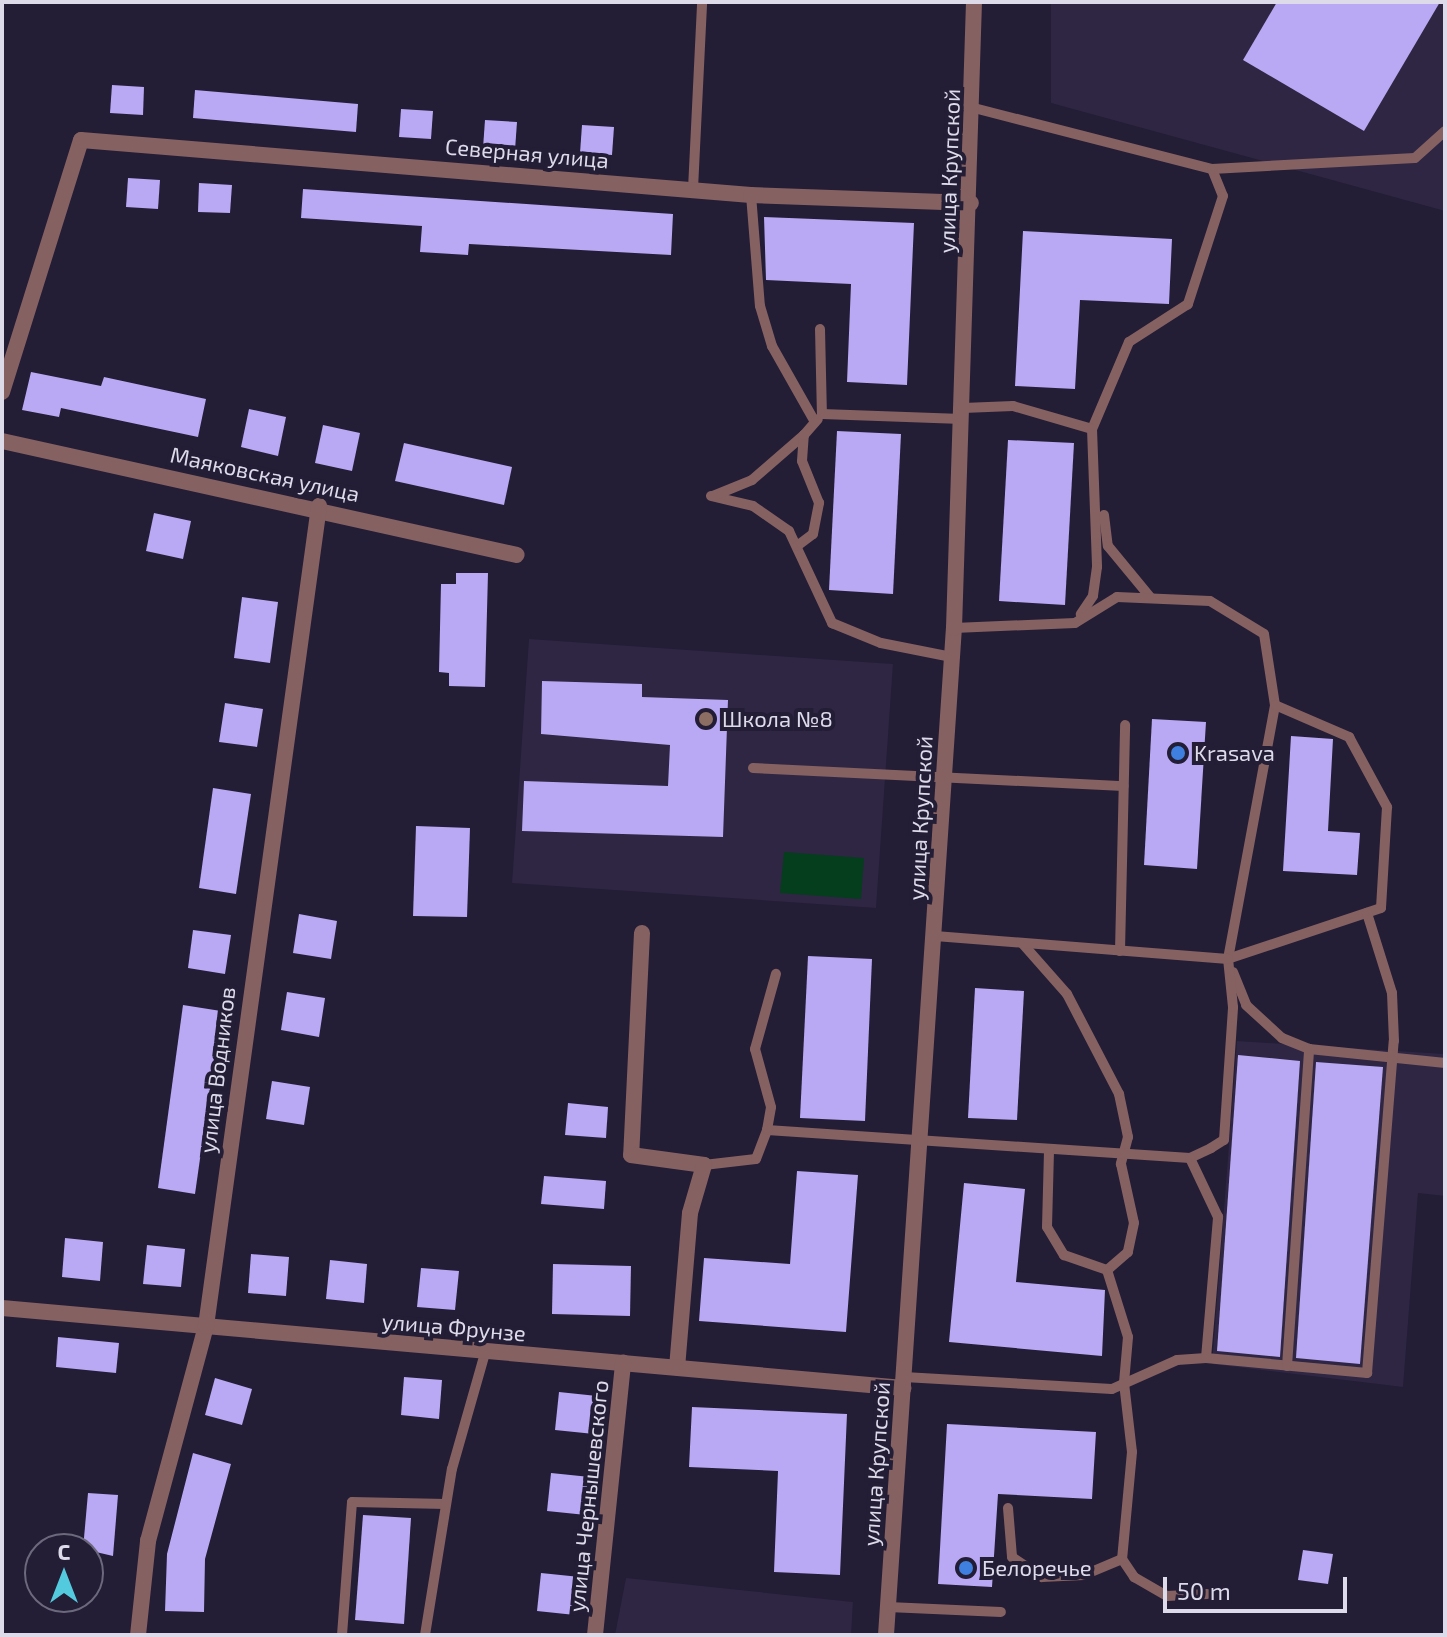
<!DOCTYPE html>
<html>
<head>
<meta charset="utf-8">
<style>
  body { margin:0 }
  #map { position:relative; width:1447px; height:1637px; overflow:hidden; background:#231d35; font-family:"Exo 2",sans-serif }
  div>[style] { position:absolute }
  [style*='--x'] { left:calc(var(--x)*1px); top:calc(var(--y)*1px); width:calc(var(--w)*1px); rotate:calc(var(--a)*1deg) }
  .built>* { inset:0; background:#2e2643 }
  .green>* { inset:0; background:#053e1d }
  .building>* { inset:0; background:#b9a8f3 }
  .service>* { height:10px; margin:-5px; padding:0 5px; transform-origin:5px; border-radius:5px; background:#856162 }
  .minor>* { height:16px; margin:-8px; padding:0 8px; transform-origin:8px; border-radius:8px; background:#856162 }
  .tertiary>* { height:16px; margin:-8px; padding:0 8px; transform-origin:8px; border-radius:8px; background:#856162 }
  .dots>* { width:22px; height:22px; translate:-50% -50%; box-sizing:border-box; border:4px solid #231d35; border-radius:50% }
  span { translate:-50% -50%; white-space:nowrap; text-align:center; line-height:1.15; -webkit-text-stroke:8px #231d35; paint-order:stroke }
  .street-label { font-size:22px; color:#dddaea }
  .poi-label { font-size:22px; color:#dddaea }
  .left { translate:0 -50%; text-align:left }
  .frame { position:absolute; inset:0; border:4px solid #dddaea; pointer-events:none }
  .north { position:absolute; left:24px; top:1533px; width:80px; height:80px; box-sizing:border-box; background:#231d35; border:2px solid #6d697d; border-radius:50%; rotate:0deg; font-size:22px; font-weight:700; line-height:32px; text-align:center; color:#dddaea }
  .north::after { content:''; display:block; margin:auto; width:28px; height:36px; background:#54cade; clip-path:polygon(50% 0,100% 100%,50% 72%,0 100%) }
  .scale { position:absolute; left:1163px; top:1577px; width:184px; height:36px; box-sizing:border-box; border:4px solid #dddaea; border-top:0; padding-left:10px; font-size:24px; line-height:28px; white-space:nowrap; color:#dddaea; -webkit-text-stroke:6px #231d35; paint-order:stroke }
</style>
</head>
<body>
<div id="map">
  <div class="built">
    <div style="clip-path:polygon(1051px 2px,1445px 2px,1445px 211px,1051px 103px)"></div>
    <div style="clip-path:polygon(529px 639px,893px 664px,876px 908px,512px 883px)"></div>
    <div style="clip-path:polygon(1237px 1041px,1445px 1054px,1445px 1196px,1418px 1193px,1403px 1387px,1212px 1364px)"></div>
    <div style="clip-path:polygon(626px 1578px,853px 1602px,851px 1635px,615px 1635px)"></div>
  </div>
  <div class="green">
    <div style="clip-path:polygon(784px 852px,864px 858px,861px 899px,780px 893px)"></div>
  </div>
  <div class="building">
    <div style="clip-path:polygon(1277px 2px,1440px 2px,1364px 131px,1243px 60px)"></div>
    <div style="clip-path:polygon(112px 85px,144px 87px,143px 115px,110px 113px)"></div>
    <div style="clip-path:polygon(195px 90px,358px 104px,356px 132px,193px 118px)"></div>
    <div style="clip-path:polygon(401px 109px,433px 111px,431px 139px,399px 137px)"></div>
    <div style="clip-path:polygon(485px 120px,517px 122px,515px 150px,483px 148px)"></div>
    <div style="clip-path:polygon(582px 125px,614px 127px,612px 155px,580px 153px)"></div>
    <div style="clip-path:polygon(128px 178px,160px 180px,158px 209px,126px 207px)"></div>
    <div style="clip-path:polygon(199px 183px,232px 185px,230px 213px,198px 212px)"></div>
    <div style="clip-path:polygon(303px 189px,673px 214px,671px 255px,469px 244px,468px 255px,420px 252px,422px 226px,301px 218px)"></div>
    <div style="clip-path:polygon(764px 217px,914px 223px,907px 385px,847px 382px,851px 284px,766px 280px)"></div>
    <div style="clip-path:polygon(1023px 231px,1172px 239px,1169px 304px,1080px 300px,1075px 389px,1015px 386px)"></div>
    <div style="clip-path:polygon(31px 372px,101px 386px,104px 377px,206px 399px,198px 437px,61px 408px,59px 417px,22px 410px)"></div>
    <div style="clip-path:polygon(249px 409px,286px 417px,278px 456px,241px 447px)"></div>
    <div style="clip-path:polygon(323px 425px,360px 433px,352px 471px,315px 463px)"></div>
    <div style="clip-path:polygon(837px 431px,901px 434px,893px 594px,829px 590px)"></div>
    <div style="clip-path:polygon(1008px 440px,1074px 443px,1065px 605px,999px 601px)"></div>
    <div style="clip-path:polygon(404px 443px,512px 467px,504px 505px,395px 481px)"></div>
    <div style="clip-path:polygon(154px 513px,191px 521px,183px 559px,146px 551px)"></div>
    <div style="clip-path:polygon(456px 573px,488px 573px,485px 687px,449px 686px,449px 673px,439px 672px,441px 584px,456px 584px)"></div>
    <div style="clip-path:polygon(242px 597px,278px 602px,270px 663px,234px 658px)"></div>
    <div style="clip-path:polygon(542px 681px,642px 684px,642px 697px,728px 700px,723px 837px,522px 831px,524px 781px,668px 786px,670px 745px,541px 734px)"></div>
    <div style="clip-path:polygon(225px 703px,263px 709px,257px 747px,219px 742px)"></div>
    <div style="clip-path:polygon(1152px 719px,1206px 722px,1197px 869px,1144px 865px)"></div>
    <div style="clip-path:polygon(1291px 736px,1333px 739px,1328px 831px,1360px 833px,1357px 875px,1283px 871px)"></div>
    <div style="clip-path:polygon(213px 788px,251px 794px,236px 894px,199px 888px)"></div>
    <div style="clip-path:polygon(416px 826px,470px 828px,467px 917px,413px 916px)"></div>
    <div style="clip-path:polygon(299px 914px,337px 921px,331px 959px,293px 953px)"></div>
    <div style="clip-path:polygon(193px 930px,231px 935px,225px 974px,188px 968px)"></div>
    <div style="clip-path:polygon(808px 956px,872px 959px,865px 1121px,800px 1118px)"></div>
    <div style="clip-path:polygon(975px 988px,1024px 991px,1017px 1120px,968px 1118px)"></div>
    <div style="clip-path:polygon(287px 992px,325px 998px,319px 1037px,281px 1030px)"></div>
    <div style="clip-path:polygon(183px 1005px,221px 1011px,195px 1194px,158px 1188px)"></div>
    <div style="clip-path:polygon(1238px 1055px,1300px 1061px,1280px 1357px,1217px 1351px)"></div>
    <div style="clip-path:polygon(1316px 1062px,1383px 1067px,1360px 1364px,1296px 1358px)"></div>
    <div style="clip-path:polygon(272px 1081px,310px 1087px,304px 1125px,266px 1119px)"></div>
    <div style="clip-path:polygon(568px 1103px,608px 1107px,606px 1138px,565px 1135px)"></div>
    <div style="clip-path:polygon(797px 1171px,858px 1175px,846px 1332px,699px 1321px,704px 1258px,790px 1264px)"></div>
    <div style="clip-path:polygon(544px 1176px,606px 1181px,604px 1209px,541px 1204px)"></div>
    <div style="clip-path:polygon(964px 1183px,1025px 1189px,1016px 1282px,1105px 1290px,1102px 1356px,949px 1342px)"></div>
    <div style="clip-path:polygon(65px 1238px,103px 1242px,100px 1281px,62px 1277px)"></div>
    <div style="clip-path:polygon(147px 1245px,185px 1249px,181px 1287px,143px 1284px)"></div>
    <div style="clip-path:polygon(251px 1254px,289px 1257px,286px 1296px,248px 1293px)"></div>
    <div style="clip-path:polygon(330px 1260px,367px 1264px,364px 1303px,326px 1299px)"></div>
    <div style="clip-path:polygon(553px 1264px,631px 1266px,630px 1316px,552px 1314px)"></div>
    <div style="clip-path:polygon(421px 1268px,459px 1271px,455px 1310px,417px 1307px)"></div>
    <div style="clip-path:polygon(58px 1337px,119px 1343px,116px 1373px,56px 1367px)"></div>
    <div style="clip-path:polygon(404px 1377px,442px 1380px,439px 1419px,401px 1415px)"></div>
    <div style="clip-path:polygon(215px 1378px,252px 1389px,242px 1425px,205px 1415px)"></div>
    <div style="clip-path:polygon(559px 1392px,597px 1396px,594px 1434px,555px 1430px)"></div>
    <div style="clip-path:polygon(692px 1407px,847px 1414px,840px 1575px,774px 1572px,778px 1471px,689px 1467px)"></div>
    <div style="clip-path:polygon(947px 1424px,1096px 1432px,1092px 1499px,998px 1494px,992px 1587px,938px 1584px)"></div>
    <div style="clip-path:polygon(193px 1453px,231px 1464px,205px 1559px,204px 1612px,165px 1611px,167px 1554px)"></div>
    <div style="clip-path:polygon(551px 1473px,590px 1477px,586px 1515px,547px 1511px)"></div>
    <div style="clip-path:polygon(88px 1493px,118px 1495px,113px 1556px,83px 1549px)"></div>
    <div style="clip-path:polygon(363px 1515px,411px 1518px,404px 1624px,355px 1620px)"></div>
    <div style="clip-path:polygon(1303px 1550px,1333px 1554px,1328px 1584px,1298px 1580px)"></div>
    <div style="clip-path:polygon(541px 1573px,580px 1577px,575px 1615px,537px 1611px)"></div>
  </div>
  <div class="service">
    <div style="--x:974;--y:108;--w:246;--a:14.4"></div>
    <div style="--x:1212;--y:169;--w:29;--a:68"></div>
    <div style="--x:1223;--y:196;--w:114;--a:108"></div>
    <div style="--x:1188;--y:304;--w:70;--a:147.2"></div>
    <div style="--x:1129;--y:342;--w:95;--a:113"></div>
    <div style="--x:1212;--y:169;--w:203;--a:-3.1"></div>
    <div style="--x:1415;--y:158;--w:40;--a:-42"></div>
    <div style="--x:693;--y:189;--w:187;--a:-87.2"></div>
    <div style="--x:751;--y:195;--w:111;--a:85.4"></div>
    <div style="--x:760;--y:306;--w:42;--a:73.3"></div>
    <div style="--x:772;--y:346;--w:87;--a:60.5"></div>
    <div style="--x:820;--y:329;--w:85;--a:88.7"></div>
    <div style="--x:822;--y:414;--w:140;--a:2"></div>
    <div style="--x:963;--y:408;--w:50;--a:-2.3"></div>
    <div style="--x:1013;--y:406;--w:82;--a:16.2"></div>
    <div style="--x:1092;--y:429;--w:138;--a:87.9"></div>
    <div style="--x:1097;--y:567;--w:29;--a:98"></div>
    <div style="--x:1093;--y:596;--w:22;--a:124"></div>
    <div style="--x:711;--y:496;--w:43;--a:13.4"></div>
    <div style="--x:753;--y:506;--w:44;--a:34.8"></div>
    <div style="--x:789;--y:531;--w:102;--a:64.9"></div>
    <div style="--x:832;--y:623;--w:53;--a:22.2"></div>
    <div style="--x:881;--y:643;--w:72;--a:11.2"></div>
    <div style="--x:713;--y:496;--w:42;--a:-22.3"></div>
    <div style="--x:752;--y:480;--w:69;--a:-40.9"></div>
    <div style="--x:1104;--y:515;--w:31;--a:83"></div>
    <div style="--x:1108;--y:546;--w:66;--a:50.5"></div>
    <div style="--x:797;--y:546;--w:20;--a:-37"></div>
    <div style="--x:813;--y:534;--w:32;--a:-79"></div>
    <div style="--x:819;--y:503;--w:45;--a:-112"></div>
    <div style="--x:802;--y:461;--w:26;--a:-86"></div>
    <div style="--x:804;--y:435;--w:21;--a:-49"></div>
    <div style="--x:954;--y:628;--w:121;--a:-2.4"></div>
    <div style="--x:1075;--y:623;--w:49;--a:-31.8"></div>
    <div style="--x:1117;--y:597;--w:93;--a:2.5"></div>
    <div style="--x:1210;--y:601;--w:63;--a:31.4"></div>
    <div style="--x:1264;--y:634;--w:72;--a:81.2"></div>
    <div style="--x:753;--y:768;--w:371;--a:2.8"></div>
    <div style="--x:1022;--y:943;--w:68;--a:48.6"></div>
    <div style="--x:1067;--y:994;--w:113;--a:62.5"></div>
    <div style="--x:1119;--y:1094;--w:44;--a:78.2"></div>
    <div style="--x:1128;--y:1137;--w:28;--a:105"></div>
    <div style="--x:1121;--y:1164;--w:60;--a:77.6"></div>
    <div style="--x:1134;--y:1223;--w:30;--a:102"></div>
    <div style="--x:1128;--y:1252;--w:28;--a:139"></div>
    <div style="--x:1120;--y:951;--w:226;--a:-88.7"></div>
    <div style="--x:1233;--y:972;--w:35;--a:68"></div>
    <div style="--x:1246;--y:1005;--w:49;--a:42.5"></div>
    <div style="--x:1282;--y:1038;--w:29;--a:22"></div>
    <div style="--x:1309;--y:1049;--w:137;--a:5.9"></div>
    <div style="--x:767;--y:1130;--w:424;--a:3.8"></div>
    <div style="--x:1190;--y:1158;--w:23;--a:-25"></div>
    <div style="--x:1211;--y:1148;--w:15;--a:-32"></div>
    <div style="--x:1224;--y:1140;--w:133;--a:-86.1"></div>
    <div style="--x:1233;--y:1007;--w:48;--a:-95.9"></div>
    <div style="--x:1228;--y:959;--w:258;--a:-79.5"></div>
    <div style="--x:1275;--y:705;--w:81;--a:23.4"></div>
    <div style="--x:1349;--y:737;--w:80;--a:61.5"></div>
    <div style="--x:1387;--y:807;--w:101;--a:93.4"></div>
    <div style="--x:1381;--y:908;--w:161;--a:161.6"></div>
    <div style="--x:1228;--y:959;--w:294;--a:-175.5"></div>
    <div style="--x:1049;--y:1151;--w:76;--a:91.5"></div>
    <div style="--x:1047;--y:1227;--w:33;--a:59"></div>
    <div style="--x:1064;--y:1255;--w:46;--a:19.2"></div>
    <div style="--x:1107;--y:1270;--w:70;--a:72.6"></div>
    <div style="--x:1128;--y:1337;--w:46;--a:95"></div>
    <div style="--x:1124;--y:1383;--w:69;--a:83.4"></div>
    <div style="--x:1132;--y:1452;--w:107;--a:95.3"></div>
    <div style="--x:1122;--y:1559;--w:22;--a:56"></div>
    <div style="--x:1134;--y:1577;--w:38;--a:30"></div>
    <div style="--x:1167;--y:1596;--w:40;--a:-2.9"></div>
    <div style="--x:704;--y:1165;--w:52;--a:-6.6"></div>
    <div style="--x:756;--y:1159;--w:31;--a:-69"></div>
    <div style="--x:767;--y:1130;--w:23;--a:-80"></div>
    <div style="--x:771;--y:1107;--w:60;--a:-105.4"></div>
    <div style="--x:755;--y:1049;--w:78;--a:-74.4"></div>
    <div style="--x:1206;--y:1358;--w:162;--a:5.3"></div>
    <div style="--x:1367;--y:1373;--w:333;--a:-85.4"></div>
    <div style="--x:1394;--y:1041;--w:48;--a:-92.4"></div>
    <div style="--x:1392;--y:993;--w:84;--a:-107.4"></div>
    <div style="--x:1287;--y:1366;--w:318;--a:-86"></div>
    <div style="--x:904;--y:1377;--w:208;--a:3.3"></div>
    <div style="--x:1112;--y:1389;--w:71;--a:-24"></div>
    <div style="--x:1177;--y:1360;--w:29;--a:-4"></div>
    <div style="--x:1206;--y:1358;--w:142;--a:-85.1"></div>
    <div style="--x:1218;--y:1217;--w:65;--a:-115.4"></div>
    <div style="--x:1008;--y:1508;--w:49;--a:85.3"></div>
    <div style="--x:1012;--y:1557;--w:36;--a:34"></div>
    <div style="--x:1042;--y:1577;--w:42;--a:-2.7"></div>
    <div style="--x:1084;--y:1575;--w:41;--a:-22.8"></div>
    <div style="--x:888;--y:1607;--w:113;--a:2.5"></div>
    <div style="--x:342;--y:1635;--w:133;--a:-85.7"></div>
    <div style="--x:352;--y:1502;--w:94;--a:1.2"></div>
    <div style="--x:425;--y:1635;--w:168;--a:-80.8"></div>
    <div style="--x:452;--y:1469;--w:121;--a:-74.1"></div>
  </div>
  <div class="minor">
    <div style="--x:2;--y:392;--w:264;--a:-72.6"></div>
    <div style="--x:81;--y:140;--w:672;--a:4.69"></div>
    <div style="--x:751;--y:195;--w:220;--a:2.1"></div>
    <div style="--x:2;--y:441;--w:527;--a:12.48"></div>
    <div style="--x:642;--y:933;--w:222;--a:92.8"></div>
    <div style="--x:631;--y:1155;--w:74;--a:7.8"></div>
    <div style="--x:704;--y:1165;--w:50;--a:106.3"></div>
    <div style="--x:690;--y:1213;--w:155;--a:94.8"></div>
    <div style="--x:2;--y:1308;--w:905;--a:5.07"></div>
    <div style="--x:138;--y:1635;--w:95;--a:-83.9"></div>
    <div style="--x:148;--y:1541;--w:223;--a:-74.9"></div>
    <div style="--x:206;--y:1326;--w:828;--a:-82.15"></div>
    <div style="--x:595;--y:1635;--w:274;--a:-84.1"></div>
  </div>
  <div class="tertiary">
    <div style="--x:886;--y:1635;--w:1009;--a:-86.14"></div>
    <div style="--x:954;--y:628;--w:626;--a:-88.17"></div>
  </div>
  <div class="dots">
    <div style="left:706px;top:719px;background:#8d6e63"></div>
    <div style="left:1178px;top:753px;background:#3f7fe0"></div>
    <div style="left:966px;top:1568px;background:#3f7fe0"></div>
  </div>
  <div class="street-label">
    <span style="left:527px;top:153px;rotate:5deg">Северная улица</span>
    <span style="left:949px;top:171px;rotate:-88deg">улица Крупской</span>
    <span style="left:265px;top:474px;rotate:12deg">Маяковская улица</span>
    <span style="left:920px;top:818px;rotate:-87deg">улица Крупской</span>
    <span style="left:217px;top:1070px;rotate:-83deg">улица Водников</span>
    <span style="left:454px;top:1327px;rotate:5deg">улица Фрунзе</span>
    <span style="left:876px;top:1464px;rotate:-86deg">улица Крупской</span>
    <span style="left:588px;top:1496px;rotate:-84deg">улица Чернышевского</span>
  </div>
  <div class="poi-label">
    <span class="left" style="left:722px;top:719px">Школа №8</span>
    <span class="left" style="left:1194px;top:753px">Krasava</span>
    <span class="left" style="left:982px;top:1568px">Белоречье</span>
  </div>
  <div class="frame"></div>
  <div class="north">С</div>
  <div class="scale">50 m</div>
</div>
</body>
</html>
